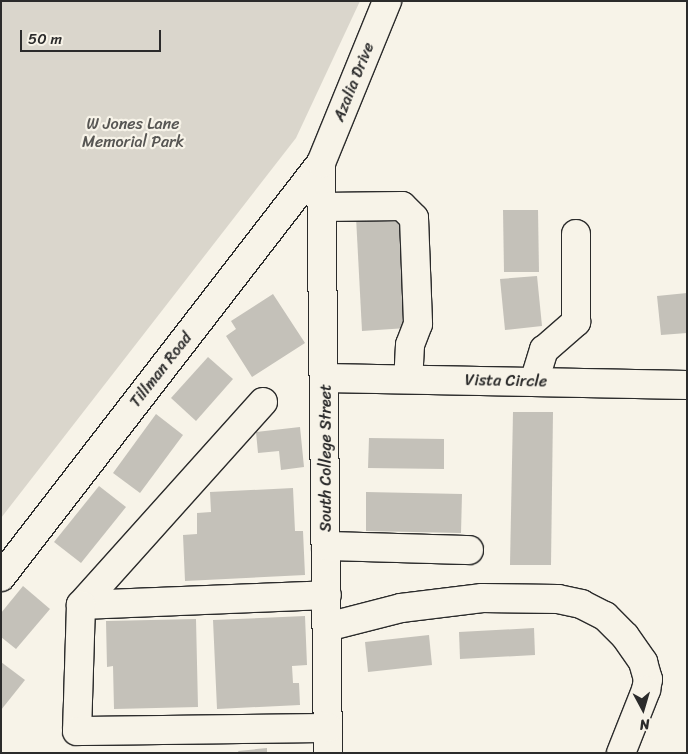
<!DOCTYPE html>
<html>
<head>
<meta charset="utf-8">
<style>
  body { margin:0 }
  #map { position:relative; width:688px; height:754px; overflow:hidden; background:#f7f3e8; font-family:Sriracha,sans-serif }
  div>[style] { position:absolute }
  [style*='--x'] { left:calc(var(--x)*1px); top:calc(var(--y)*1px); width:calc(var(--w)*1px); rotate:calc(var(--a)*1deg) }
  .green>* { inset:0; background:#dad6cc }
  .building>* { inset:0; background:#c4c1b9 }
  .roads { filter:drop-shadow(1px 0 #2b2b2b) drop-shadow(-1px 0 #2b2b2b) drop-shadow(0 1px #2b2b2b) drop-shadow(0 -1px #2b2b2b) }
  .minor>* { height:28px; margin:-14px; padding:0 14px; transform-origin:14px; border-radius:14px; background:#f7f3e8 }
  span { translate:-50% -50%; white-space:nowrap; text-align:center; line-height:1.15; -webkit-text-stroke:4.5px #f7f3e8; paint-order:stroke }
  .street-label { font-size:16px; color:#2b2b2b }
  .park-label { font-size:16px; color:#575653 }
  .frame { position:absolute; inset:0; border:2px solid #2b2b2b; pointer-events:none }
  .north { position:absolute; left:618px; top:684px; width:50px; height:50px; -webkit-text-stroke:4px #f7f3e8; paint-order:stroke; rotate:174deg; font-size:14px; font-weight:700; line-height:20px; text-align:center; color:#2b2b2b }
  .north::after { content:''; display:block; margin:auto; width:18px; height:22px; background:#2b2b2b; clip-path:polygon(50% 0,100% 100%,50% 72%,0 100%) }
  .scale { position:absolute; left:20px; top:30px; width:141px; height:22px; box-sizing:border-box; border:2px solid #2b2b2b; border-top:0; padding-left:6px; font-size:15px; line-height:18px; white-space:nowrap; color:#2b2b2b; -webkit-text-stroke:4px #f7f3e8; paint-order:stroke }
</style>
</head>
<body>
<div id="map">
  <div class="green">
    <div style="clip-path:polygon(1px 1px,360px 1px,296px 138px,1px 518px)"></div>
  </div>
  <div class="building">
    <div style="clip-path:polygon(503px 210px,538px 210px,539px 272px,504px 272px)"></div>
    <div style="clip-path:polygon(400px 214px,407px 328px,362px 331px,356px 217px)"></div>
    <div style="clip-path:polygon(537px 276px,542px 326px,505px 330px,500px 279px)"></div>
    <div style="clip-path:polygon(687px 293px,687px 333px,661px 335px,657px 296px)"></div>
    <div style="clip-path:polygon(273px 294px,305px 343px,252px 377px,226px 336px,236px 329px,231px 321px)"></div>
    <div style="clip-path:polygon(208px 357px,233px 379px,196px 421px,171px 398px)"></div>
    <div style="clip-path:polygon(513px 412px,553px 412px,551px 565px,510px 565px)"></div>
    <div style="clip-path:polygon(156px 414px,183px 435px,140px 493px,113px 473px)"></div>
    <div style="clip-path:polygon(300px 427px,304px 467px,281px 470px,279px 451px,258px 453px,256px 432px)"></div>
    <div style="clip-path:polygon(369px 438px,444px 439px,444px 469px,368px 468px)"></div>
    <div style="clip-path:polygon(99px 486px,126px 507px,81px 563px,54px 542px)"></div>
    <div style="clip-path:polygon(293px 488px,295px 531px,303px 531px,305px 575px,185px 581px,183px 535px,197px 534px,197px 513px,211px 512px,210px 492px)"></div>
    <div style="clip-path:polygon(366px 492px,462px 494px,461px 533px,366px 531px)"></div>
    <div style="clip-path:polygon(23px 586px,50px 609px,16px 649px,1px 637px,1px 613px)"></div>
    <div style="clip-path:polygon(305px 616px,307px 665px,292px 666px,293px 683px,299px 683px,300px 705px,217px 709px,213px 620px)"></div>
    <div style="clip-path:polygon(196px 619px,198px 707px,114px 709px,113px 666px,107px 667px,106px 621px)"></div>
    <div style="clip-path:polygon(534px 628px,535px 655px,460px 659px,459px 632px)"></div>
    <div style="clip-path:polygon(429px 635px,432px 665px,368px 672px,365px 642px)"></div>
    <div style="clip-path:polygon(1px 662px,25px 680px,1px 710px)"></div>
    <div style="clip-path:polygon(267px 748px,267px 753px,239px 753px,238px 751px)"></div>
  </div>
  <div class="roads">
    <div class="minor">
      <div style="--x:321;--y:163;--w:590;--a:89.32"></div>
      <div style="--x:322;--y:207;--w:80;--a:-0.7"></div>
      <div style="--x:402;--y:206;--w:17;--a:45"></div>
      <div style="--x:414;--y:218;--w:106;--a:87.8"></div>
      <div style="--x:418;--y:324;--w:22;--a:111"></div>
      <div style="--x:410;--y:345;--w:34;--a:93"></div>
      <div style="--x:325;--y:378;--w:362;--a:1.1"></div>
      <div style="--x:534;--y:382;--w:34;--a:-73"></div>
      <div style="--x:544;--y:350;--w:43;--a:-41.2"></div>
      <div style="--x:576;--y:322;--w:88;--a:-90"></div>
      <div style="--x:263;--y:402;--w:273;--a:131.9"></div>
      <div style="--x:81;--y:605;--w:246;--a:-2.3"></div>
      <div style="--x:326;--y:546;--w:143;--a:1.6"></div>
      <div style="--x:1;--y:577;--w:523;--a:-52.3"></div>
      <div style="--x:321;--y:163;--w:175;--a:-67.8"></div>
      <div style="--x:81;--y:605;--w:126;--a:91.8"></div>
      <div style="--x:77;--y:731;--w:251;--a:-0.7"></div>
      <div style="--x:327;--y:627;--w:76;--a:-14.4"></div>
      <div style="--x:401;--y:608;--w:82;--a:-7"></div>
      <div style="--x:482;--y:598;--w:76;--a:0.8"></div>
      <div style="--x:558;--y:599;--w:24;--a:12"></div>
      <div style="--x:581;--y:604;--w:27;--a:27"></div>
      <div style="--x:605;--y:616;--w:28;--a:45"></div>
      <div style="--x:625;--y:636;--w:32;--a:55"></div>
      <div style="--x:643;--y:662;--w:18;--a:74"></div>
      <div style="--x:648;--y:679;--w:11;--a:100"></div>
      <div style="--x:646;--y:690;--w:68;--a:111.6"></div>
    </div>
  </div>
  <div class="street-label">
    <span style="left:354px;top:82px;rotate:-68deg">Azalia Drive</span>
    <span style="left:161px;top:370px;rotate:-52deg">Tillman Road</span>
    <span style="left:506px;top:381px;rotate:1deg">Vista Circle</span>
    <span style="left:326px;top:458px;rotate:-90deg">South College Street</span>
  </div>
  <div class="park-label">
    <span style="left:133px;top:133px">W Jones Lane<br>Memorial Park</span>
  </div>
  <div class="frame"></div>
  <div class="north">N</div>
  <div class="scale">50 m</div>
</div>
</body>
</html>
